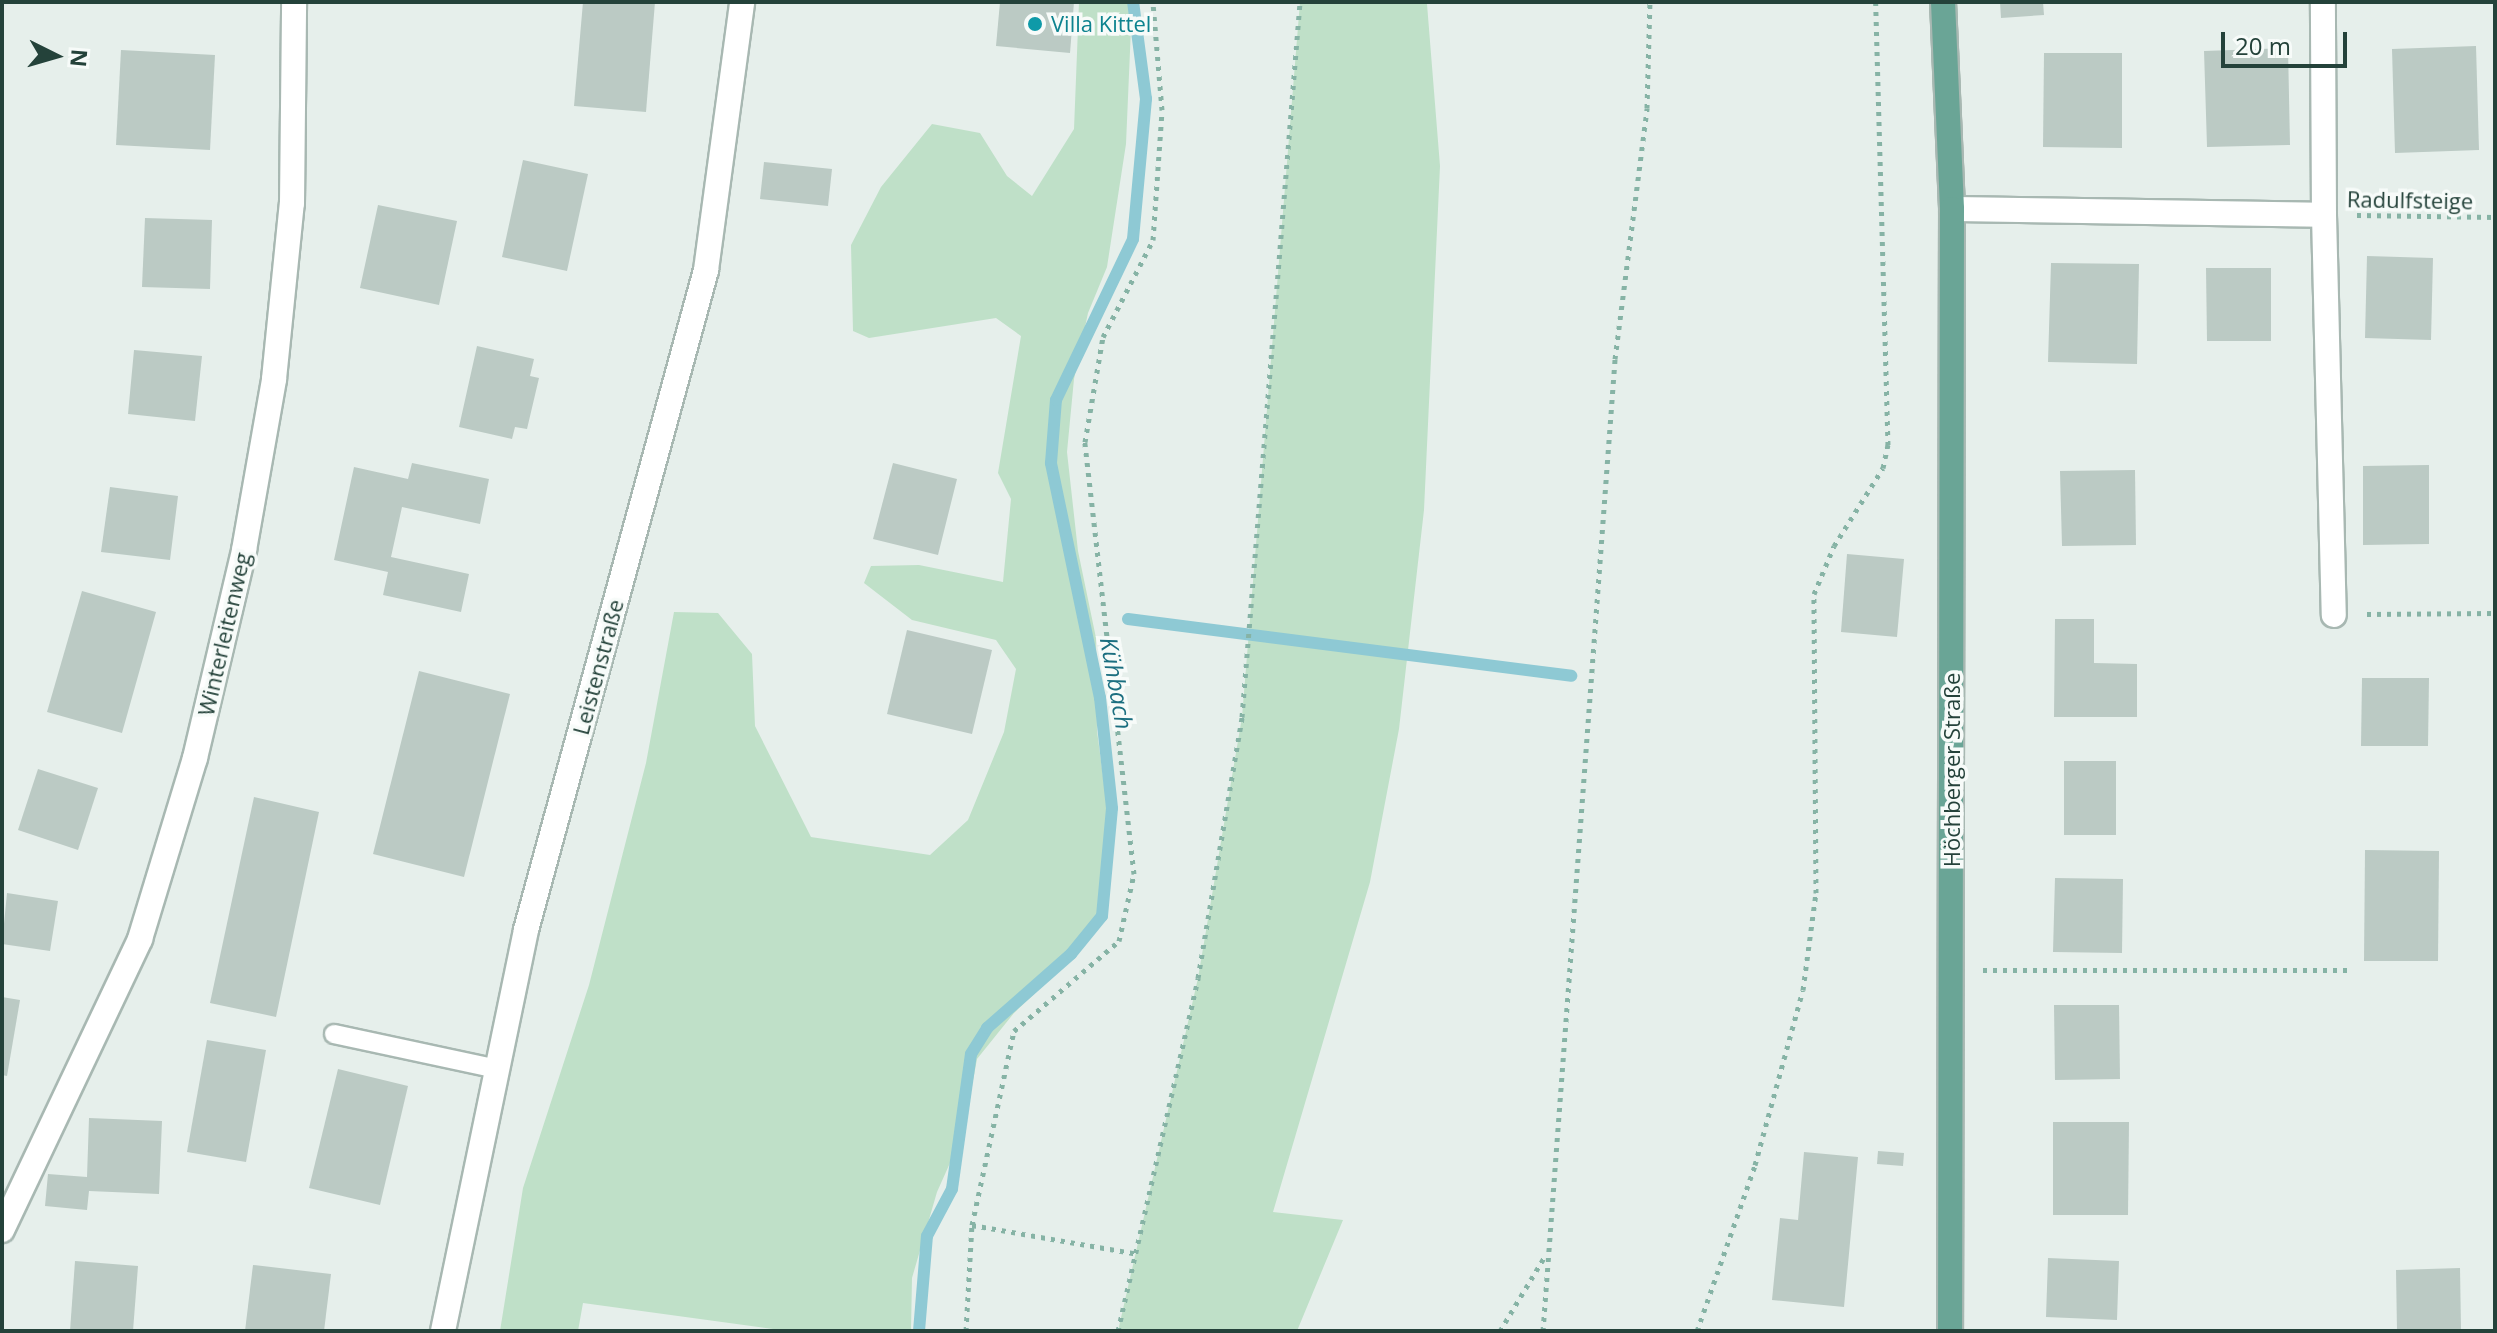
<!DOCTYPE html>
<html>
<head>
<meta charset="utf-8">
<style>
  body { margin:0 }
  #map { position:relative; width:2497px; height:1333px; overflow:hidden; background:#e6efeb; font-family:"Open Sans",sans-serif }
  div>[style] { position:absolute }
  [style*='--x'] { left:calc(var(--x)*1px); top:calc(var(--y)*1px); width:calc(var(--w)*1px); rotate:calc(var(--a)*1deg) }
  .green>* { inset:0; background:#bfe0c8 }
  .stream>* { height:12px; margin:-6px; padding:0 6px; transform-origin:6px; border-radius:6px; background:#8ec9d4 }
  .building>* { inset:0; background:#bbcac4 }
  .path>* { height:5px; margin-top:-2.5px; transform-origin:0; background:repeating-linear-gradient(90deg,#86b3a5 0 4px,transparent 0 10px) }
  .roads { filter:drop-shadow(2px 0 #a8b8b2) drop-shadow(-2px 0 #a8b8b2) drop-shadow(0 2px #a8b8b2) drop-shadow(0 -2px #a8b8b2) }
  .service>* { height:18px; margin:-9px; padding:0 9px; transform-origin:9px; border-radius:9px; background:#fff }
  .minor>* { height:24px; margin:-12px; padding:0 12px; transform-origin:12px; border-radius:12px; background:#fff }
  .secondary>* { height:24px; margin:-12px; padding:0 12px; transform-origin:12px; border-radius:12px; background:#fff }
  .primary>* { height:24px; margin:-12px; padding:0 12px; transform-origin:12px; border-radius:12px; background:#6aa596 }
  .dots>* { width:22px; height:22px; translate:-50% -50%; box-sizing:border-box; border:4px solid #f7fbf9; border-radius:50% }
  span { translate:-50% -50%; white-space:nowrap; text-align:center; line-height:1.15; -webkit-text-stroke:7px #f7fbf9; paint-order:stroke }
  .culture-label { font-size:22px; color:#0d838f }
  .left { translate:0 -50%; text-align:left }
  .street-label { font-size:22px; color:#24423a }
  .water-label { font-size:24px; color:#1c6f80; font-style:italic }
  .frame { position:absolute; inset:0; border:4px solid #24423a; pointer-events:none }
  .north { position:absolute; left:16px; top:16px; width:80px; height:80px; -webkit-text-stroke:6px #f7fbf9; paint-order:stroke; rotate:95deg; font-size:22px; font-weight:700; line-height:32px; text-align:center; color:#24423a }
  .north::after { content:''; display:block; margin:auto; width:28px; height:36px; background:#24423a; clip-path:polygon(50% 0,100% 100%,50% 72%,0 100%) }
  .scale { position:absolute; left:2221px; top:32px; width:126px; height:36px; box-sizing:border-box; border:4px solid #24423a; border-top:0; padding-left:10px; font-size:24px; line-height:28px; white-space:nowrap; color:#24423a; -webkit-text-stroke:6px #f7fbf9; paint-order:stroke }
</style>
</head>
<body>
<div id="map">
  <div class="green">
    <div style="clip-path:polygon(1079px 2px,1128px 2px,1131px 28px,1126px 144px,1107px 267px,1088px 313px,1074px 379px,1067px 452px,1078px 551px,1096px 638px,1097px 731px,1112px 844px,1109px 898px,1066px 964px,1014px 1013px,977px 1059px,963px 1134px,937px 1192px,912px 1278px,911px 1331px,788px 1331px,583px 1303px,578px 1331px,500px 1331px,523px 1188px,589px 985px,646px 763px,674px 612px,718px 613px,752px 654px,755px 726px,811px 837px,930px 855px,968px 820px,1004px 732px,1016px 669px,996px 640px,912px 620px,864px 583px,871px 566px,919px 565px,1003px 582px,1011px 499px,998px 473px,1021px 336px,996px 318px,869px 338px,853px 331px,851px 245px,881px 187px,932px 124px,980px 133px,1007px 176px,1032px 196px,1074px 129px)"></div>
    <div style="clip-path:polygon(1300px 2px,1434px 2px,1427px 4px,1440px 166px,1424px 510px,1399px 729px,1370px 882px,1273px 1212px,1343px 1220px,1297px 1331px,1118px 1331px,1198px 978px,1242px 717px)"></div>
  </div>
  <div class="stream">
    <div style="--x:1128;--y:619;--w:447;--a:7.3"></div>
    <div style="--x:919;--y:1331;--w:95;--a:-85.2"></div>
    <div style="--x:927;--y:1236;--w:53;--a:-62"></div>
    <div style="--x:952;--y:1189;--w:136;--a:-82"></div>
    <div style="--x:971;--y:1054;--w:31;--a:-58"></div>
    <div style="--x:987;--y:1028;--w:112;--a:-41.4"></div>
    <div style="--x:1071;--y:954;--w:49;--a:-50.8"></div>
    <div style="--x:1102;--y:916;--w:108;--a:-84.7"></div>
    <div style="--x:1112;--y:808;--w:111;--a:-96.2"></div>
    <div style="--x:1100;--y:698;--w:240;--a:-101.8"></div>
    <div style="--x:1051;--y:463;--w:63;--a:-85.5"></div>
    <div style="--x:1056;--y:400;--w:178;--a:-64.4"></div>
    <div style="--x:1133;--y:239;--w:141;--a:-84.7"></div>
    <div style="--x:1146;--y:99;--w:98;--a:-97.6"></div>
  </div>
  <div class="building">
    <div style="clip-path:polygon(583px 2px,655px 2px,646px 112px,574px 106px)"></div>
    <div style="clip-path:polygon(1000px 2px,1074px 2px,1070px 53px,996px 46px)"></div>
    <div style="clip-path:polygon(2000px 2px,2043px 2px,2044px 15px,2001px 18px)"></div>
    <div style="clip-path:polygon(2476px 46px,2479px 150px,2395px 153px,2392px 49px)"></div>
    <div style="clip-path:polygon(2288px 48px,2290px 145px,2207px 147px,2204px 51px)"></div>
    <div style="clip-path:polygon(121px 50px,215px 55px,210px 150px,116px 145px)"></div>
    <div style="clip-path:polygon(2044px 53px,2122px 53px,2122px 148px,2043px 147px)"></div>
    <div style="clip-path:polygon(523px 160px,588px 174px,567px 271px,502px 257px)"></div>
    <div style="clip-path:polygon(764px 162px,832px 169px,828px 206px,760px 199px)"></div>
    <div style="clip-path:polygon(378px 205px,457px 221px,439px 305px,360px 288px)"></div>
    <div style="clip-path:polygon(145px 218px,212px 220px,210px 289px,142px 287px)"></div>
    <div style="clip-path:polygon(2367px 256px,2433px 258px,2431px 340px,2365px 338px)"></div>
    <div style="clip-path:polygon(2051px 263px,2139px 264px,2137px 364px,2048px 362px)"></div>
    <div style="clip-path:polygon(2206px 268px,2271px 268px,2271px 341px,2207px 341px)"></div>
    <div style="clip-path:polygon(477px 346px,534px 359px,530px 376px,539px 378px,527px 429px,515px 427px,512px 439px,459px 427px)"></div>
    <div style="clip-path:polygon(134px 350px,202px 356px,195px 421px,128px 414px)"></div>
    <div style="clip-path:polygon(412px 463px,489px 479px,480px 524px,402px 507px,391px 557px,469px 574px,461px 612px,383px 595px,388px 572px,334px 560px,354px 467px,408px 479px)"></div>
    <div style="clip-path:polygon(893px 463px,957px 479px,938px 555px,873px 539px)"></div>
    <div style="clip-path:polygon(2429px 465px,2429px 544px,2363px 545px,2363px 466px)"></div>
    <div style="clip-path:polygon(2135px 470px,2136px 545px,2062px 546px,2060px 471px)"></div>
    <div style="clip-path:polygon(110px 487px,178px 496px,170px 560px,101px 552px)"></div>
    <div style="clip-path:polygon(1847px 554px,1904px 559px,1897px 637px,1841px 632px)"></div>
    <div style="clip-path:polygon(82px 591px,156px 612px,122px 733px,47px 712px)"></div>
    <div style="clip-path:polygon(2055px 619px,2094px 619px,2094px 663px,2137px 664px,2137px 717px,2054px 717px)"></div>
    <div style="clip-path:polygon(907px 630px,992px 650px,972px 734px,887px 714px)"></div>
    <div style="clip-path:polygon(419px 671px,510px 694px,464px 877px,373px 854px)"></div>
    <div style="clip-path:polygon(2362px 678px,2429px 678px,2428px 746px,2361px 746px)"></div>
    <div style="clip-path:polygon(2064px 761px,2116px 761px,2116px 835px,2064px 835px)"></div>
    <div style="clip-path:polygon(38px 769px,98px 788px,78px 850px,18px 830px)"></div>
    <div style="clip-path:polygon(254px 797px,319px 812px,276px 1017px,210px 1003px)"></div>
    <div style="clip-path:polygon(2365px 850px,2439px 851px,2438px 961px,2364px 961px)"></div>
    <div style="clip-path:polygon(2055px 878px,2123px 879px,2122px 953px,2053px 952px)"></div>
    <div style="clip-path:polygon(7px 893px,58px 901px,50px 951px,2px 944px)"></div>
    <div style="clip-path:polygon(2px 997px,20px 1000px,7px 1076px,2px 1075px)"></div>
    <div style="clip-path:polygon(2054px 1005px,2119px 1005px,2120px 1079px,2055px 1080px)"></div>
    <div style="clip-path:polygon(207px 1040px,266px 1050px,246px 1162px,187px 1152px)"></div>
    <div style="clip-path:polygon(338px 1069px,408px 1086px,380px 1205px,309px 1188px)"></div>
    <div style="clip-path:polygon(89px 1118px,162px 1121px,159px 1194px,89px 1191px,87px 1210px,45px 1206px,48px 1174px,87px 1177px)"></div>
    <div style="clip-path:polygon(2053px 1122px,2129px 1122px,2128px 1215px,2053px 1215px)"></div>
    <div style="clip-path:polygon(1878px 1151px,1904px 1153px,1903px 1166px,1877px 1164px)"></div>
    <div style="clip-path:polygon(1804px 1152px,1858px 1157px,1844px 1307px,1772px 1300px,1780px 1218px,1798px 1220px)"></div>
    <div style="clip-path:polygon(2048px 1258px,2119px 1261px,2117px 1320px,2046px 1317px)"></div>
    <div style="clip-path:polygon(75px 1261px,138px 1266px,133px 1331px,70px 1331px)"></div>
    <div style="clip-path:polygon(253px 1265px,331px 1274px,324px 1331px,245px 1331px)"></div>
    <div style="clip-path:polygon(2460px 1268px,2461px 1331px,2397px 1331px,2396px 1270px)"></div>
  </div>
  <div class="path">
    <div style="--x:2357;--y:215;--w:138;--a:0.8"></div>
    <div style="--x:2367;--y:614;--w:128;--a:-0.4"></div>
    <div style="--x:1983;--y:970;--w:368;--a:0"></div>
    <div style="--x:972;--y:1225;--w:169;--a:9.9"></div>
    <div style="--x:966;--y:1331;--w:106;--a:-86.8"></div>
    <div style="--x:972;--y:1225;--w:198;--a:-77.8"></div>
    <div style="--x:1014;--y:1031;--w:138;--a:-40.6"></div>
    <div style="--x:1119;--y:941;--w:69;--a:-77.4"></div>
    <div style="--x:1134;--y:874;--w:435;--a:-96.5"></div>
    <div style="--x:1085;--y:442;--w:107;--a:-80.3"></div>
    <div style="--x:1103;--y:337;--w:109;--a:-62.7"></div>
    <div style="--x:1153;--y:240;--w:130;--a:-86"></div>
    <div style="--x:1162;--y:110;--w:108;--a:-94.8"></div>
    <div style="--x:1118;--y:1331;--w:362;--a:-77.2"></div>
    <div style="--x:1198;--y:978;--w:265;--a:-80.4"></div>
    <div style="--x:1242;--y:717;--w:717;--a:-85.36"></div>
    <div style="--x:1500;--y:1331;--w:87;--a:-59"></div>
    <div style="--x:1543;--y:1331;--w:975;--a:-85.76"></div>
    <div style="--x:1615;--y:359;--w:253;--a:-82.7"></div>
    <div style="--x:1647;--y:108;--w:106;--a:-88.4"></div>
    <div style="--x:1697;--y:1331;--w:176;--a:-70.7"></div>
    <div style="--x:1755;--y:1165;--w:181;--a:-74.7"></div>
    <div style="--x:1803;--y:990;--w:98;--a:-82.4"></div>
    <div style="--x:1816;--y:893;--w:299;--a:-90.4"></div>
    <div style="--x:1814;--y:594;--w:52;--a:-67.4"></div>
    <div style="--x:1834;--y:546;--w:92;--a:-57.9"></div>
    <div style="--x:1883;--y:468;--w:24;--a:-78"></div>
    <div style="--x:1888;--y:445;--w:443;--a:-91.6"></div>
  </div>
  <div class="roads">
    <div class="service">
      <div style="--x:334;--y:1034;--w:167;--a:12.1"></div>
    </div>
    <div class="minor">
      <div style="--x:1952;--y:209;--w:372;--a:0.9"></div>
      <div style="--x:2324;--y:215;--w:213;--a:-90.3"></div>
      <div style="--x:2324;--y:215;--w:400;--a:88.6"></div>
      <div style="--x:2;--y:1230;--w:322;--a:-64.6"></div>
      <div style="--x:140;--y:939;--w:189;--a:-73.1"></div>
      <div style="--x:195;--y:758;--w:214;--a:-76.7"></div>
      <div style="--x:244;--y:550;--w:174;--a:-80"></div>
      <div style="--x:274;--y:379;--w:177;--a:-84.2"></div>
      <div style="--x:292;--y:203;--w:201;--a:-89.4"></div>
    </div>
    <div class="secondary">
      <div style="--x:443;--y:1331;--w:409;--a:-78.3"></div>
      <div style="--x:526;--y:930;--w:684;--a:-74.74"></div>
      <div style="--x:706;--y:270;--w:270;--a:-82.3"></div>
    </div>
    <div class="primary">
      <div style="--x:1943;--y:2;--w:207;--a:87.5"></div>
      <div style="--x:1952;--y:209;--w:1122;--a:90.1"></div>
    </div>
  </div>
  <div class="dots">
    <div style="left:1035px;top:24px;background:#0f9aa8"></div>
  </div>
  <div class="culture-label">
    <span class="left" style="left:1051px;top:24px">Villa Kittel</span>
  </div>
  <div class="street-label">
    <span style="left:2410px;top:200px;rotate:1deg">Radulfsteige</span>
    <span style="left:224px;top:634px;rotate:-77deg">Winterleitenweg</span>
    <span style="left:598px;top:667px;rotate:-75deg">Leistenstraße</span>
    <span style="left:1952px;top:770px;rotate:-90deg">Höchberger Straße</span>
  </div>
  <div class="water-label">
    <span style="left:1117px;top:683px;rotate:80deg">Kühbach</span>
  </div>
  <div class="frame"></div>
  <div class="north">N</div>
  <div class="scale">20 m</div>
</div>
</body>
</html>
